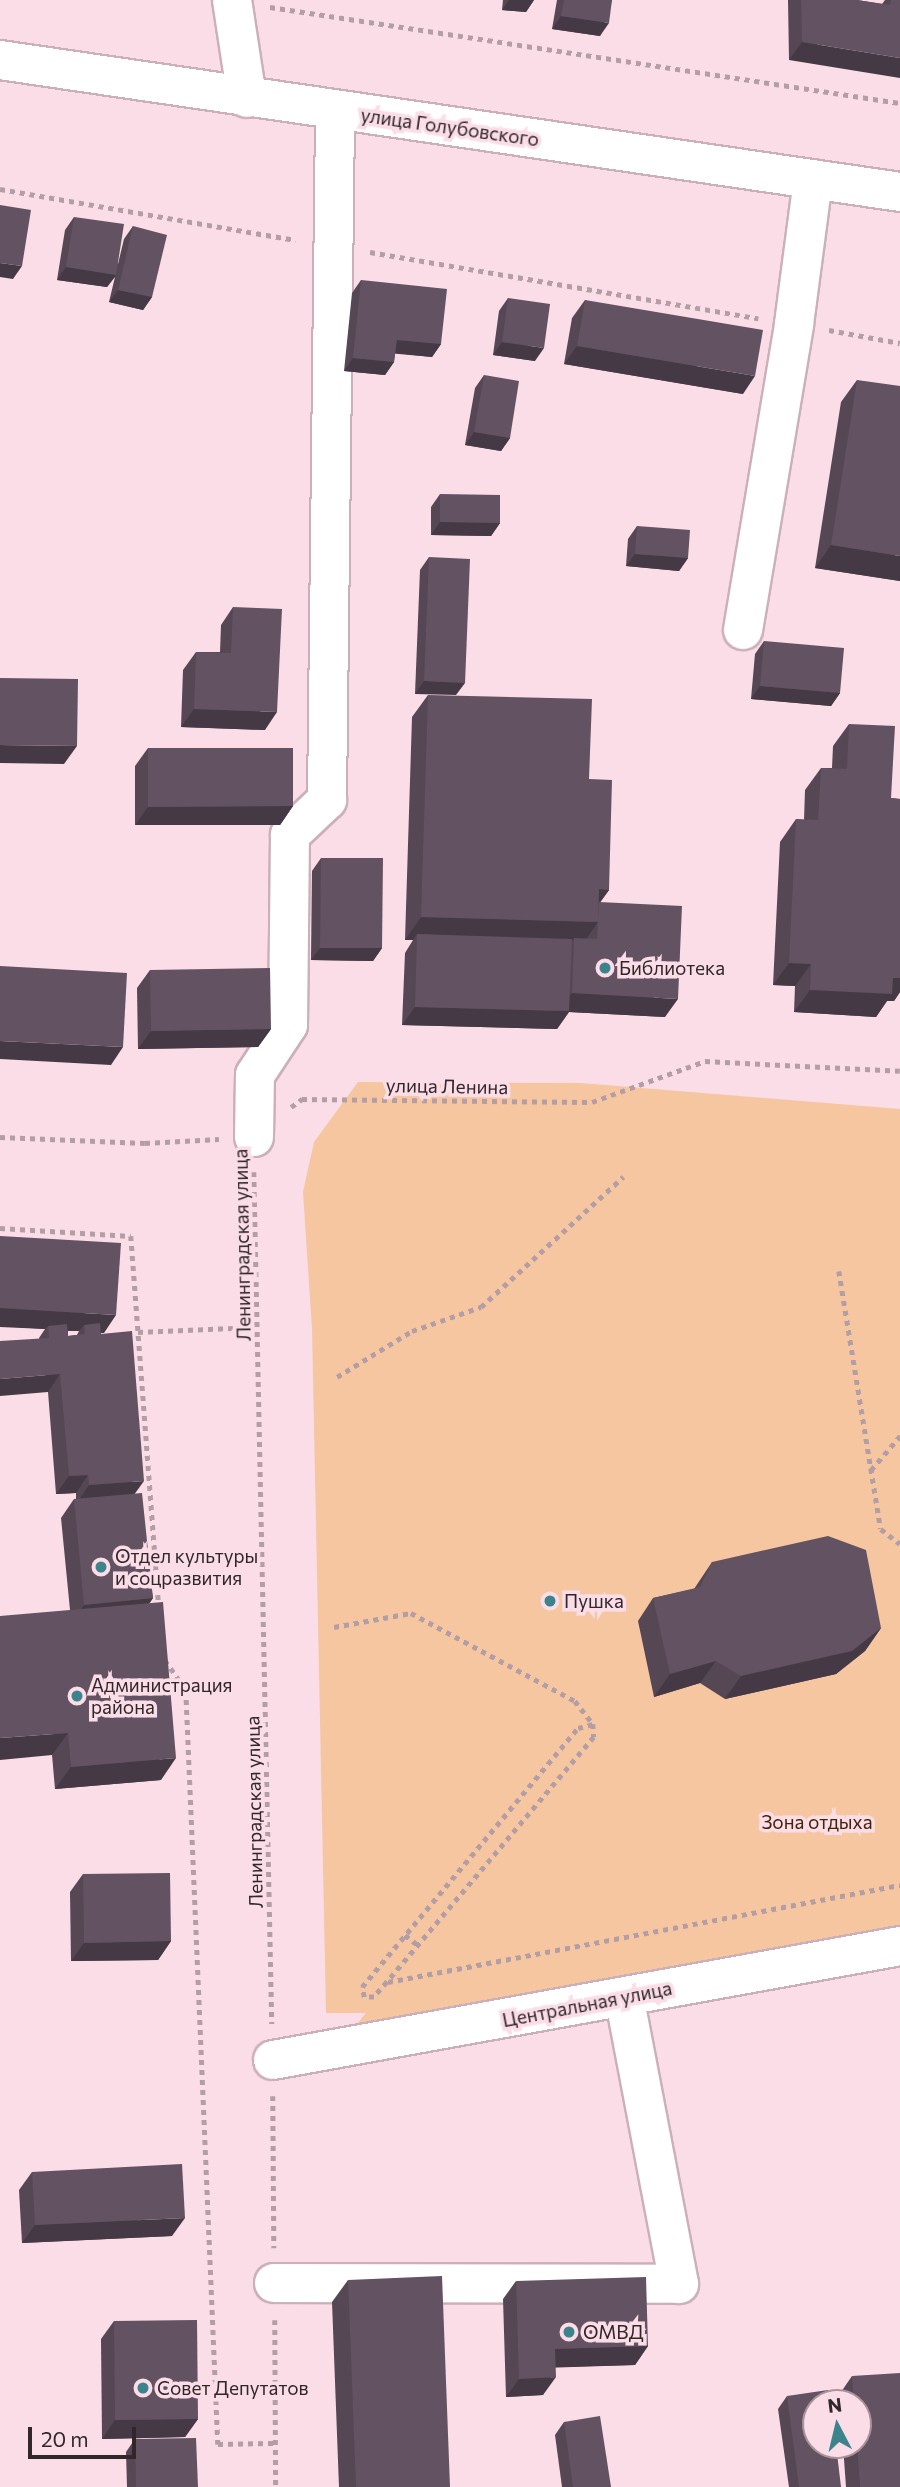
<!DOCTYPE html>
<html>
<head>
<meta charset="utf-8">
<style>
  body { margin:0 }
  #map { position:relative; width:900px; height:2487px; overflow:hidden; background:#fadde6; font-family:Commissioner,sans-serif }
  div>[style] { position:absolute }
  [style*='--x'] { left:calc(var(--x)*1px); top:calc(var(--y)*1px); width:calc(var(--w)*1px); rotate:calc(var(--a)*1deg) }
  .green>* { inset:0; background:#f6c6a1 }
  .path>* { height:4.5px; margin-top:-2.25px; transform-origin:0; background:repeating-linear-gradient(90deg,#b49ea5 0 5px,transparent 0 10px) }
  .roads { filter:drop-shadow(2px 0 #ccb0b9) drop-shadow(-2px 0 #ccb0b9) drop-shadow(0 2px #ccb0b9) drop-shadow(0 -2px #ccb0b9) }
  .minor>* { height:38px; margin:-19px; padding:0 19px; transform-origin:19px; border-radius:19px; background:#fff }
  .wall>* { inset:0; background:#554754 }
  .shaded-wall>* { inset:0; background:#453945 }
  .building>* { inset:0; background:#635262 }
  .dots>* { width:19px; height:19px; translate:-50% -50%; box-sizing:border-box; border:4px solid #fadde6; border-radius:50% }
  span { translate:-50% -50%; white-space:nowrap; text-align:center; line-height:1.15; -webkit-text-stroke:7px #fadde6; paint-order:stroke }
  .street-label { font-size:19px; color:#31272a }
  .poi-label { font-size:19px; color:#31272a }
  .left { translate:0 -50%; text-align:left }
  .park-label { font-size:19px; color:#432407 }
  .north { position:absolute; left:802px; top:2389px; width:70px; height:70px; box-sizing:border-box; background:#fadde6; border:2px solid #aa949b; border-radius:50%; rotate:353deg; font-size:19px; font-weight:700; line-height:28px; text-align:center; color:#31272a }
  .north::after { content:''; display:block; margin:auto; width:24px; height:32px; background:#3c838b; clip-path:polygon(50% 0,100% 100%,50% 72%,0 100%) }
  .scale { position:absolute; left:28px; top:2427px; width:108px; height:32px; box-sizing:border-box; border:4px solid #31272a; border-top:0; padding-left:9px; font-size:21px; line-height:24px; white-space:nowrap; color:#31272a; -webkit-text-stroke:5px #fadde6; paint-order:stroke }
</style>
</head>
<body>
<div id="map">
  <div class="green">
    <div style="clip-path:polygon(358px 1082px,581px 1083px,900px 1109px,900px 1936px,341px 2043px,366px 2013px,326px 2013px,312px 1329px,303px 1192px,314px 1142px)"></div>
  </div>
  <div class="path">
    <div style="--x:270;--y:7;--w:637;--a:8.66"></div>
    <div style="--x:0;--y:189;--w:300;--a:9.8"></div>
    <div style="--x:370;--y:252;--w:394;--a:9.7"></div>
    <div style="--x:829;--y:330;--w:72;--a:10.4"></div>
    <div style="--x:291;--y:1107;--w:14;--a:-36"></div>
    <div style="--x:302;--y:1099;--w:290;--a:0.6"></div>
    <div style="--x:592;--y:1102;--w:120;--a:-19.9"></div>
    <div style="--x:705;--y:1061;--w:195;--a:2.9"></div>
    <div style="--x:0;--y:1137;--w:145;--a:2.4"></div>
    <div style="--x:145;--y:1143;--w:74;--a:-3.1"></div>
    <div style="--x:254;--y:1172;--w:852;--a:88.79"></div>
    <div style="--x:0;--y:1228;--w:131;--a:3.5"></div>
    <div style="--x:131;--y:1236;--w:372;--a:85.7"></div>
    <div style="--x:839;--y:1271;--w:261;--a:80.8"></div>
    <div style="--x:881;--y:1529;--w:24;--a:38"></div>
    <div style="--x:138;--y:1332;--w:119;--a:-2.4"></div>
    <div style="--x:337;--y:1377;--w:88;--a:-31.5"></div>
    <div style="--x:412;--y:1331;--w:73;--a:-19.2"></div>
    <div style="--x:481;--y:1307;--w:193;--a:-42.5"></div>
    <div style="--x:871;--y:1470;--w:45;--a:-49.5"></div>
    <div style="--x:334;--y:1627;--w:78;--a:-10.3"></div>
    <div style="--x:411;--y:1613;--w:186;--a:28.2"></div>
    <div style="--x:575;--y:1701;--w:29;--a:52"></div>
    <div style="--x:165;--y:1660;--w:37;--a:55"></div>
    <div style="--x:186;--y:1690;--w:755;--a:87.57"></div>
    <div style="--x:218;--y:2444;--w:57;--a:-1"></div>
    <div style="--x:593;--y:1724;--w:13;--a:86"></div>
    <div style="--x:594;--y:1737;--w:321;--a:130.2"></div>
    <div style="--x:387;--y:1982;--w:20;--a:131"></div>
    <div style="--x:374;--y:1997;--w:10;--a:180"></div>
    <div style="--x:364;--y:1997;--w:10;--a:-101"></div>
    <div style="--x:362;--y:1987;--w:337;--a:-50.2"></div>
    <div style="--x:578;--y:1728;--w:16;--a:-15"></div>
    <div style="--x:405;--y:1935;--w:16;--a:38"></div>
    <div style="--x:388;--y:1982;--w:521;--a:-10.73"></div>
    <div style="--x:273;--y:2096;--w:152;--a:89.6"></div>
    <div style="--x:275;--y:2320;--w:167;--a:89.7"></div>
  </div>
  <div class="roads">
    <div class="minor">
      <div style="--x:232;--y:0;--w:99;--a:81.3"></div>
      <div style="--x:0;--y:60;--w:910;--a:8.34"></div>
      <div style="--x:743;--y:630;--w:310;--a:-80.5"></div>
      <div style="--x:794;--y:324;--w:146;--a:-82.5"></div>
      <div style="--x:254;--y:1137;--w:62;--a:-89.1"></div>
      <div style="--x:255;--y:1075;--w:60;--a:-56.6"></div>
      <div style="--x:288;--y:1025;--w:190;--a:-89.4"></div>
      <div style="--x:290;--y:835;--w:51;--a:-43.4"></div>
      <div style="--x:327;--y:800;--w:689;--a:-89.33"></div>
      <div style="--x:273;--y:2060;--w:637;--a:-10.3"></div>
      <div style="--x:274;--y:2283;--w:405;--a:0.1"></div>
      <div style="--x:679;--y:2284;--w:292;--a:-100.8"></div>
    </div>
  </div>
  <div class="wall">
    <div style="clip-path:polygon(503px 0,534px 0,526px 12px,502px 10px)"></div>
    <div style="clip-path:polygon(557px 0,612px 0,600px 36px,552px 29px)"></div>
    <div style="clip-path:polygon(788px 0,857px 0,882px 4px,885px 0,900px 0,789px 60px)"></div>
    <div style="clip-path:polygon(74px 217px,118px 264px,124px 239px,133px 226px,152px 297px,143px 310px,109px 302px,115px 277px,107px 287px,57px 280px,65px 230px)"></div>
    <div style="clip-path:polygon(361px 280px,441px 344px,432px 357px,395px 353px,394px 362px,385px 375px,344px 371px,352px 293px)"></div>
    <div style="clip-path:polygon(508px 298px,535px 361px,493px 355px,499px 311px)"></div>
    <div style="clip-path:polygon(585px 300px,743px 394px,564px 364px,572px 318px)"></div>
    <div style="clip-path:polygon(484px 375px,510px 438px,501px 451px,465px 445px,475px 388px)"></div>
    <div style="clip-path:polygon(857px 380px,900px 581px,815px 568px,841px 402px)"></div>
    <div style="clip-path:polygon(440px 494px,500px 523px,491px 536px,431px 535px,431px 507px)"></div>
    <div style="clip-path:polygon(637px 526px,688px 558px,679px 571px,626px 566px,628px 539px)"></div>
    <div style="clip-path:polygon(429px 557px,465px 683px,415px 694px,420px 570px)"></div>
    <div style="clip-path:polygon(233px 607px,265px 730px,181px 727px,183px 670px,196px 652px,220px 652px,221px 625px)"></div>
    <div style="clip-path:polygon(764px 641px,840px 693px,831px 706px,751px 699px,755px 654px)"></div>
    <div style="clip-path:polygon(428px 695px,589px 779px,609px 890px,600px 902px,665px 1017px,569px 1012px,557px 1029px,402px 1025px,405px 953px,413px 940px,405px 940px,412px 717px)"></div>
    <div style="clip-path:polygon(849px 724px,891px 798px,900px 799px,900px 992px,894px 1001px,887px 1001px,876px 1017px,794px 1012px,795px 986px,773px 985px,780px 842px,796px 819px,804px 820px,805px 790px,821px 768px,832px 768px,833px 746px)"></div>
    <div style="clip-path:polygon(148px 748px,293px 806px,280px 825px,135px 825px,135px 766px)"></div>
    <div style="clip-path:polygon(321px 858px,382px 948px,373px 961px,311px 960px,312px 871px)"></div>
    <div style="clip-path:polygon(150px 970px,271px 1029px,258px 1047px,138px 1049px,137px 988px)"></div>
    <div style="clip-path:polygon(evenodd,0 1236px,104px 1333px,101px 1333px,135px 1494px,153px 1598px,149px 1604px,161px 1780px,55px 1789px,52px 1755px,70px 1610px,61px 1518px,74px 1499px,76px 1499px,76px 1493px,56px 1494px,48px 1392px,39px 1338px,45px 1329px,0 1326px,0 1236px,68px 1331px,79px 1331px,77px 1335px,68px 1336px,68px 1331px)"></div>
    <div style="clip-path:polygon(712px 1562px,881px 1628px,865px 1651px,836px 1674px,725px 1699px,700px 1683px,654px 1697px,638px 1621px,653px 1598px,694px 1589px)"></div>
    <div style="clip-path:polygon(83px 1874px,171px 1941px,158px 1960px,71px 1961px,70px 1892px)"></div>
    <div style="clip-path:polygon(32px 2172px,172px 2236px,22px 2243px,19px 2190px)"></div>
    <div style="clip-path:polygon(348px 2280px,449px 2487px,339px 2487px,332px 2302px)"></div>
    <div style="clip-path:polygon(516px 2281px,648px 2346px,635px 2365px,555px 2367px,543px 2395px,506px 2397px,503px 2299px)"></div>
    <div style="clip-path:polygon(114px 2321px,198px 2419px,185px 2437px,102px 2439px,101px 2339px)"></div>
    <div style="clip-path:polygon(852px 2376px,900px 2487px,846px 2487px,843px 2445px,858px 2445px,858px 2403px,840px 2403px,839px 2395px)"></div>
    <div style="clip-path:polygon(787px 2396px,841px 2487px,789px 2487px,778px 2409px)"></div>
    <div style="clip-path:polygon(564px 2422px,611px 2487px,562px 2487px,555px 2435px)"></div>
    <div style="clip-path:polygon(135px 2439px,198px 2487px,127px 2487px,126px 2452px)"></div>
  </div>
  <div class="shaded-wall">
    <div style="clip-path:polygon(509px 0,534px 0,526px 12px,502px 10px)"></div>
    <div style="clip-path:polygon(561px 16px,609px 23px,600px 36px,552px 29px)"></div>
    <div style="clip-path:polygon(802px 42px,900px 58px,900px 78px,789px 60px)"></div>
    <div style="clip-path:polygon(0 263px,22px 266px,13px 279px,0 277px)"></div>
    <div style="clip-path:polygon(66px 267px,116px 275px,107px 287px,57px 280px)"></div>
    <div style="clip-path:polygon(118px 290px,152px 297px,143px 310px,109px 302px)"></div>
    <div style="clip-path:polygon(397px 340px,441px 344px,432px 357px,388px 353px)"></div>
    <div style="clip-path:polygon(502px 342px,544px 348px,535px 361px,493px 355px)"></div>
    <div style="clip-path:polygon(577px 346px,755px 376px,743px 394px,564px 364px)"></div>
    <div style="clip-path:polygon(353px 358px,394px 362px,385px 375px,344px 371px)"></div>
    <div style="clip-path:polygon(474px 432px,510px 438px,501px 451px,465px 445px)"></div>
    <div style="clip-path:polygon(440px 522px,500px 523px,491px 536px,431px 535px)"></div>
    <div style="clip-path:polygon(831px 545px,900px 556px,900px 581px,815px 568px)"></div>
    <div style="clip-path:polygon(635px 554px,688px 558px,679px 571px,626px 566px)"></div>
    <div style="clip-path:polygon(424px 681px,465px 683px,456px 695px,415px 694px)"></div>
    <div style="clip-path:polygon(760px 686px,840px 693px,831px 706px,751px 699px)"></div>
    <div style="clip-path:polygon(194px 709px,277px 712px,265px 730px,181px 727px)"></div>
    <div style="clip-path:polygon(0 745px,77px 746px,64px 764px,0 763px)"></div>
    <div style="clip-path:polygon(293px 806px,280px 825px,135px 825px,148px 807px)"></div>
    <div style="clip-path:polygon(599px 889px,609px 890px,599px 904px)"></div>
    <div style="clip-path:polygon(421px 917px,598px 922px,582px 945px,574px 938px,570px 944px,417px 934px,413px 940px,405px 940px)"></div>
    <div style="clip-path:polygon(320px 948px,382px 948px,373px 961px,311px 960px)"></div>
    <div style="clip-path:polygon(789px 963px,811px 964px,795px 986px,773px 985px)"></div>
    <div style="clip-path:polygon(893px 978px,900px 978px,900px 992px,894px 1001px,887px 1001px,876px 1017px,794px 1012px,810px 990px)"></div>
    <div style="clip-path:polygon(572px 993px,678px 999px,665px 1017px,569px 1012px,557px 1029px,402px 1025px,415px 1007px,559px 1011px)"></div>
    <div style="clip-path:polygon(271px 1029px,258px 1047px,138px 1049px,151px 1031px)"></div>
    <div style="clip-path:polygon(0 1041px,123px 1047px,111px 1065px,0 1059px)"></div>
    <div style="clip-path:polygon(0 1308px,116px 1315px,104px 1333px,85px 1332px,84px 1325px,79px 1331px,48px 1329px,48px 1326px,45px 1329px,0 1327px)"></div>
    <div style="clip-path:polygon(60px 1374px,48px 1392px,0 1396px,0 1379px)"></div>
    <div style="clip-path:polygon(88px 1475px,76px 1493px,56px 1494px,69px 1476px)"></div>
    <div style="clip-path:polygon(144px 1481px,131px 1499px,77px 1503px,89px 1485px)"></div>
    <div style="clip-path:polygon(153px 1598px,140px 1616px,72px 1623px,84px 1605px)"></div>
    <div style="clip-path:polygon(881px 1628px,865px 1651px,836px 1674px,725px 1699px,741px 1676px)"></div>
    <div style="clip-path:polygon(716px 1661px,700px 1683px,654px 1697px,670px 1674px)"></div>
    <div style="clip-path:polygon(68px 1733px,52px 1755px,0 1760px,0 1738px)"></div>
    <div style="clip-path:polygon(176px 1758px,161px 1780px,55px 1789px,71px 1767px)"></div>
    <div style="clip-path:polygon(171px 1941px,158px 1960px,71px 1961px,84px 1943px)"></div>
    <div style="clip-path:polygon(185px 2218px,172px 2236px,22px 2243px,35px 2225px)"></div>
    <div style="clip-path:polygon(648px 2346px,635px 2365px,542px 2368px,555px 2349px)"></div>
    <div style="clip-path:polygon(556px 2377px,543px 2395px,506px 2397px,519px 2379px)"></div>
    <div style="clip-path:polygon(198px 2419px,185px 2437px,102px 2439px,115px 2420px)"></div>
  </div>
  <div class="building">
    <div style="clip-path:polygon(564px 0,612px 0,609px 23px,561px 16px)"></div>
    <div style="clip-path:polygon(801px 0,857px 0,890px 5px,891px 0,900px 0,900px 58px,802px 42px)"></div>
    <div style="clip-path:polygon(0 205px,31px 210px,22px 266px,0 263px)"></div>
    <div style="clip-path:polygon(74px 217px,124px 224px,116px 275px,66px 267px)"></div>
    <div style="clip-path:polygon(133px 226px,167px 235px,152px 297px,118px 290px)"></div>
    <div style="clip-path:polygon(361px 280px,447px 289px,441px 344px,397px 340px,394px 362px,353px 358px)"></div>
    <div style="clip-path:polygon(508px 298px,550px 304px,544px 348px,502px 342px)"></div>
    <div style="clip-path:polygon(585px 300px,763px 330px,755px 376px,577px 346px)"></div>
    <div style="clip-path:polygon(484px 375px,519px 381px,510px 438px,474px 432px)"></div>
    <div style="clip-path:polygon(857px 380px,900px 386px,900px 556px,831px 545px)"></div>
    <div style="clip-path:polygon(440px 494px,500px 495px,500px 523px,440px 522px)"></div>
    <div style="clip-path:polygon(637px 526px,690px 530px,688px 558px,635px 554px)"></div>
    <div style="clip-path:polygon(429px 557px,470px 559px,465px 683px,424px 681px)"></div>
    <div style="clip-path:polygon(233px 607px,282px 609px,277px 712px,194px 709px,196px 652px,231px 653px)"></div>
    <div style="clip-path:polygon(764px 641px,844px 648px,840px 693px,760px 686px)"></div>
    <div style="clip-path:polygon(0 678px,78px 679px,77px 746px,0 745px)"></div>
    <div style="clip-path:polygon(428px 695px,592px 699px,589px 779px,612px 780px,609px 890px,599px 889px,598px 922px,421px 917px)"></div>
    <div style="clip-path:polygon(849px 724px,895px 726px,891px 798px,900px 799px,900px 978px,893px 978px,892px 994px,810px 990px,811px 964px,789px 963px,796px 819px,818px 820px,821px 768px,847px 769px)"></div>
    <div style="clip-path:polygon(148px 748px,293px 748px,293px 806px,148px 807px)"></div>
    <div style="clip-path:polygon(321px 858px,383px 858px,382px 948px,320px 948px)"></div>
    <div style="clip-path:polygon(599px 902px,682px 906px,678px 999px,572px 993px,574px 938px,597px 939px)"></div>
    <div style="clip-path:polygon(417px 934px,572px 939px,569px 1011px,415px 1007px)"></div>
    <div style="clip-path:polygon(0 966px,127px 973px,123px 1047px,0 1041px)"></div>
    <div style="clip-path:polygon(270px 968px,271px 1029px,151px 1031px,150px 970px)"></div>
    <div style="clip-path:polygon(0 1236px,121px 1243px,116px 1315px,0 1308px)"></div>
    <div style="clip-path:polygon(100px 1323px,101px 1334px,132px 1331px,144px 1481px,89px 1485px,88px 1475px,69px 1476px,60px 1374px,0 1379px,0 1341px,49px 1338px,48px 1326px,67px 1324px,68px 1336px,85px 1334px,84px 1325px)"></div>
    <div style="clip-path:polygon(142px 1493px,153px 1598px,84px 1605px,74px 1499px)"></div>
    <div style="clip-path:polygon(828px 1536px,866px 1550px,881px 1628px,852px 1651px,741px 1676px,716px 1661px,670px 1674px,653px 1598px,700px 1587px,712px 1562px)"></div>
    <div style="clip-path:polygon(163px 1602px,176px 1758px,71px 1767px,68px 1733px,0 1738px,0 1616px)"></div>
    <div style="clip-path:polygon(170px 1873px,171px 1941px,84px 1943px,83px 1874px)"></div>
    <div style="clip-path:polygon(182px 2164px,185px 2218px,35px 2225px,32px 2172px)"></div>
    <div style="clip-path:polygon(442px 2276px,450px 2487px,356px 2487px,348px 2280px)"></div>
    <div style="clip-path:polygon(646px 2277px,648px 2346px,555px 2349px,556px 2377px,519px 2379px,516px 2281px)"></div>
    <div style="clip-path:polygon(197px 2320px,198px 2419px,115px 2420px,114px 2321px)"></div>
    <div style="clip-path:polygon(900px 2373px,900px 2487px,860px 2487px,857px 2445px,858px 2445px,858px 2403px,854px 2403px,852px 2376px)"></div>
    <div style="clip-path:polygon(828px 2390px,830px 2403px,816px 2403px,816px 2445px,836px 2445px,841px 2487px,799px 2487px,787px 2396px)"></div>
    <div style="clip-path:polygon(600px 2416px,611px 2487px,573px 2487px,564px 2422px)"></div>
    <div style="clip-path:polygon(196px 2438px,198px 2487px,136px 2487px,135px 2439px)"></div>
  </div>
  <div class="dots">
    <div style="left:605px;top:968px;background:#3c838b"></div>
    <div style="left:101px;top:1567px;background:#3c838b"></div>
    <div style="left:550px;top:1601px;background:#3c838b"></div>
    <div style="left:77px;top:1696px;background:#3c838b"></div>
    <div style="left:569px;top:2332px;background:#3c838b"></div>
    <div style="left:143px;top:2388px;background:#3c838b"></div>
  </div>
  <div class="street-label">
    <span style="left:450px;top:127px;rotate:8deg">улица Голубовского</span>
    <span style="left:447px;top:1086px;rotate:1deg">улица Ленина</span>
    <span style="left:242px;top:1245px;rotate:-91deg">Ленинградская улица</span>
    <span style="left:254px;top:1812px;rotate:-91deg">Ленинградская улица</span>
    <span style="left:587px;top:2004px;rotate:-11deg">Центральная улица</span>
  </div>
  <div class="poi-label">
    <span class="left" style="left:619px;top:968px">Библиотека</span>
    <span class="left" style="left:115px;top:1567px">Отдел культуры<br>и соцразвития</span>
    <span class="left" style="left:564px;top:1601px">Пушка</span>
    <span class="left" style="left:91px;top:1696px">Администрация<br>района</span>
    <span class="left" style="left:583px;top:2332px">ОМВД</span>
    <span class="left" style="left:157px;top:2388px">Совет Депутатов</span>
  </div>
  <div class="park-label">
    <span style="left:817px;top:1822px">Зона отдыха</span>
  </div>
  <div class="north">N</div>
  <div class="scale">20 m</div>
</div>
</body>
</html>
